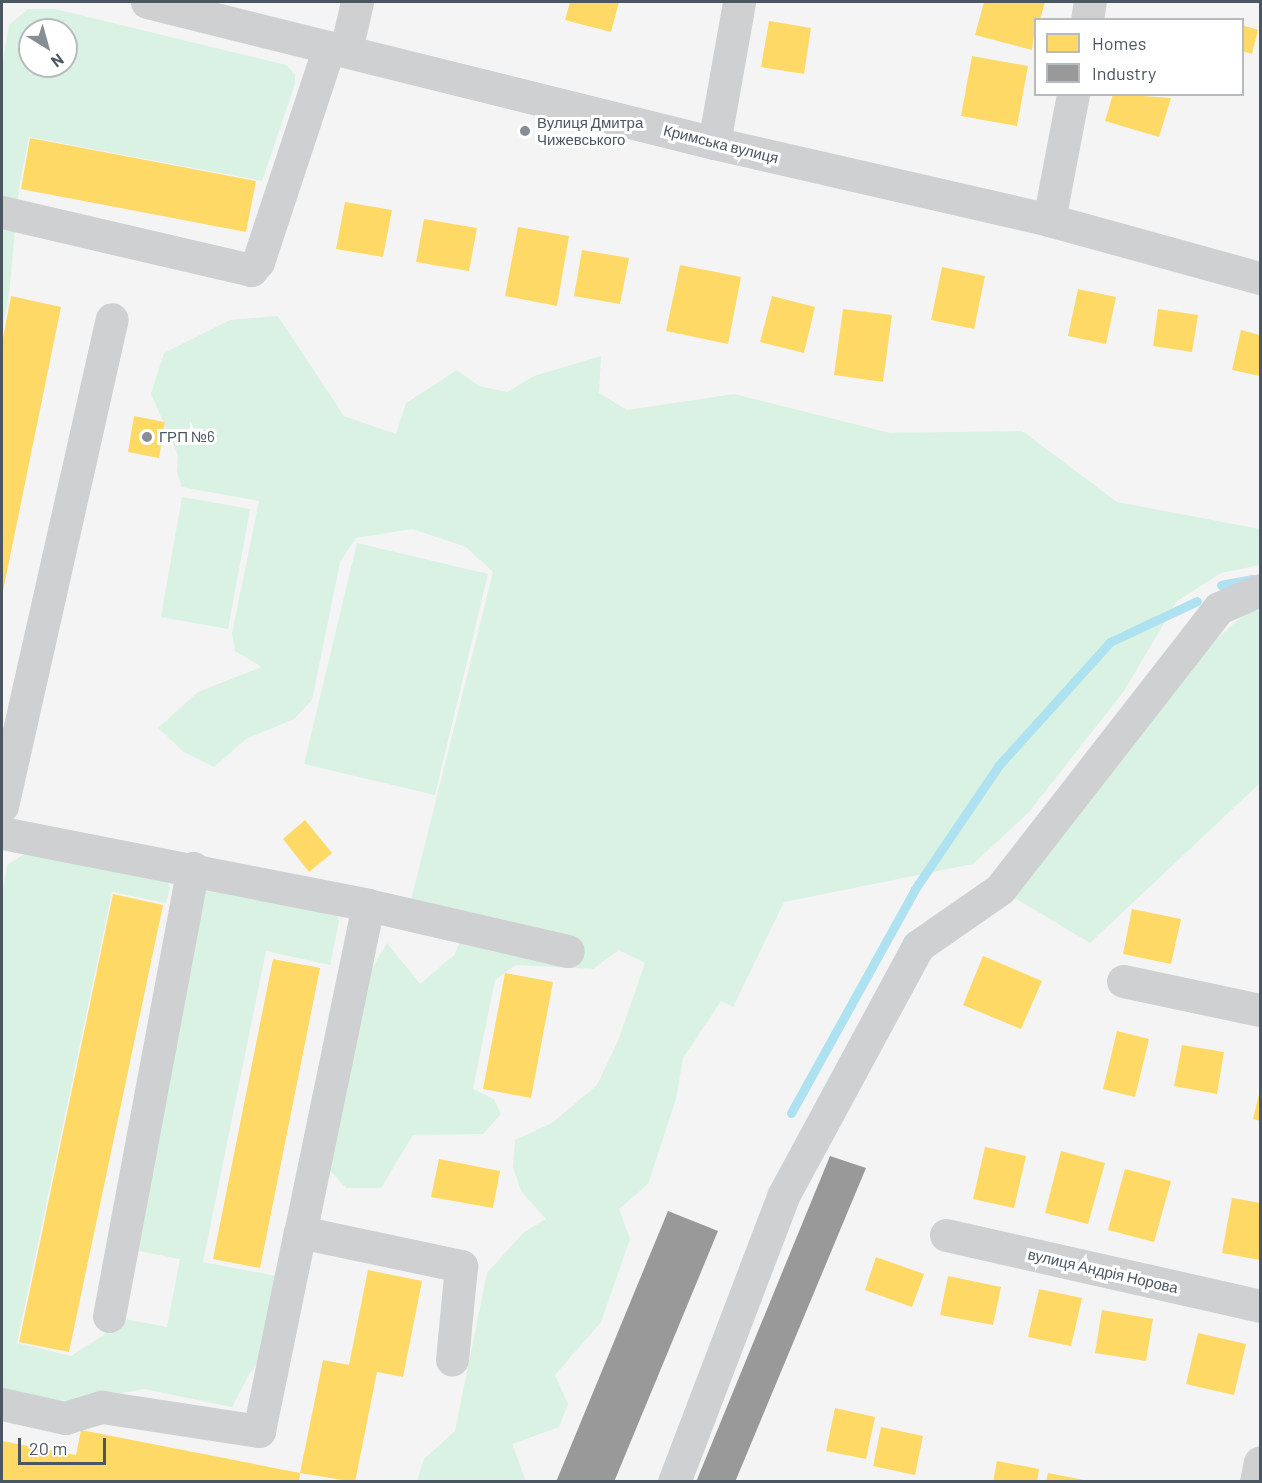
<!DOCTYPE html>
<html>
<head>
<meta charset="utf-8">
<style>
  body { margin:0 }
  #map { position:relative; width:1262px; height:1483px; overflow:hidden; background:#f4f4f4; font-family:Barlow,sans-serif }
  div>[style] { position:absolute }
  [style*='--x'] { left:calc(var(--x)*1px); top:calc(var(--y)*1px); width:calc(var(--w)*1px); rotate:calc(var(--a)*1deg) }
  .green>* { inset:0; background:#d9f2e3 }
  .homes>* { inset:0; background:#ffd966 }
  .industry>* { inset:0; background:#999 }
  .stream>* { height:9px; margin:-4.5px; padding:0 4.5px; transform-origin:4.5px; border-radius:4.5px; background:#aee2f0 }
  .minor>* { height:33px; margin:-16.5px; padding:0 16.5px; transform-origin:16.5px; border-radius:16.5px; background:#ced0d2 }
  .dots>* { width:16px; height:16px; translate:-50% -50%; box-sizing:border-box; border:3px solid #fff; border-radius:50% }
  span { translate:-50% -50%; white-space:nowrap; text-align:center; line-height:1.15; -webkit-text-stroke:6px #fff; paint-order:stroke }
  .poi-label { font-size:15px; color:#4a5661 }
  .left { translate:0 -50%; text-align:left }
  .street-label { font-size:15px; color:#4a5661 }
  .frame { position:absolute; inset:0; border:3px solid #4a5661; pointer-events:none }
  .legend { position:absolute; left:1034px; top:18px; width:210px; height:78px; box-sizing:border-box; background:#fff; border:2px solid #b7bbc0; margin:0; padding:8px 10px; list-style:none; font-size:18px; color:#4a5661 }
  .legend li { display:flex; align-items:center; gap:12px; height:30px }
  .legend b { width:30px; border:2px solid #b7bbc0 }
  .north { position:absolute; left:18px; top:18px; width:60px; height:60px; box-sizing:border-box; background:#fff; border:2px solid #b7bbc0; border-radius:50%; rotate:143deg; font-size:16px; font-weight:700; line-height:24px; text-align:center; color:#4a5661 }
  .north::after { content:''; display:block; margin:auto; width:21px; height:27px; background:#868d94; clip-path:polygon(50% 0,100% 100%,50% 72%,0 100%) }
  .scale { position:absolute; left:18px; top:1438px; width:88px; height:27px; box-sizing:border-box; border:3px solid #4a5661; border-top:0; padding-left:8px; font-size:18px; line-height:21px; white-space:nowrap; color:#4a5661; -webkit-text-stroke:4px #fff; paint-order:stroke }
</style>
</head>
<body>
<div id="map">
  <div class="green">
    <div style="clip-path:polygon(evenodd,28px 9px,55px 9px,286px 65px,295px 74px,295px 84px,262px 181px,29px 137px,19px 188px,9px 295px,2px 332px,2px 65px,9px 25px,28px 9px,30px 30px,66px 30px,66px 66px,30px 66px,30px 30px)"></div>
    <div style="clip-path:polygon(278px 316px,344px 416px,396px 434px,406px 403px,457px 370px,479px 386px,507px 392px,534px 376px,601px 356px,599px 393px,627px 410px,734px 394px,890px 433px,1022px 431px,1117px 502px,1260px 529px,1260px 565px,1221px 573px,1177px 601px,1124px 691px,1029px 812px,973px 864px,784px 902px,733px 1007px,721px 1001px,683px 1058px,676px 1099px,648px 1184px,619px 1209px,630px 1239px,601px 1322px,555px 1375px,568px 1404px,559px 1427px,512px 1444px,526px 1481px,417px 1481px,424px 1459px,455px 1431px,487px 1273px,523px 1233px,546px 1219px,521px 1191px,513px 1167px,515px 1140px,552px 1123px,597px 1085px,618px 1041px,645px 963px,619px 950px,593px 969px,516px 965px,495px 980px,473px 1089px,494px 1099px,501px 1114px,483px 1134px,413px 1135px,381px 1188px,346px 1188px,324px 1164px,359px 991px,387px 943px,420px 984px,454px 955px,472px 917px,411px 900px,493px 572px,466px 547px,412px 529px,356px 538px,340px 562px,312px 700px,294px 719px,246px 739px,214px 767px,184px 752px,158px 728px,198px 692px,262px 667px,235px 651px,232px 633px,259px 501px,182px 487px,177px 472px,178px 455px,151px 394px,164px 353px,230px 320px)"></div>
    <div style="clip-path:polygon(182px 497px,250px 509px,228px 629px,161px 617px)"></div>
    <div style="clip-path:polygon(357px 543px,488px 574px,435px 795px,304px 764px)"></div>
    <div style="clip-path:polygon(1260px 610px,1260px 783px,1090px 943px,1013px 897px,1206px 648px,1247px 612px)"></div>
    <div style="clip-path:polygon(26px 853px,168px 882px,170px 888px,166px 903px,112px 892px,17px 1343px,71px 1356px,104px 1335px,109px 1316px,167px 1327px,180px 1259px,133px 1250px,200px 888px,335px 909px,339px 921px,330px 965px,266px 951px,203px 1262px,281px 1277px,267px 1352px,250px 1373px,232px 1407px,144px 1389px,74px 1402px,2px 1392px,2px 895px,7px 865px)"></div>
  </div>
  <div class="homes">
    <div style="clip-path:polygon(570px 2px,619px 2px,611px 32px,565px 20px)"></div>
    <div style="clip-path:polygon(984px 2px,1045px 2px,1040px 20px,1036px 20px,1032px 50px,975px 35px)"></div>
    <div style="clip-path:polygon(769px 21px,811px 28px,804px 74px,761px 67px)"></div>
    <div style="clip-path:polygon(1242px 25px,1258px 30px,1252px 54px,1242px 51px)"></div>
    <div style="clip-path:polygon(972px 56px,1028px 66px,1017px 126px,961px 116px)"></div>
    <div style="clip-path:polygon(1113px 94px,1171px 98px,1159px 137px,1105px 121px)"></div>
    <div style="clip-path:polygon(30px 138px,256px 181px,246px 232px,21px 189px)"></div>
    <div style="clip-path:polygon(345px 202px,392px 210px,383px 257px,336px 249px)"></div>
    <div style="clip-path:polygon(424px 219px,477px 228px,469px 271px,416px 262px)"></div>
    <div style="clip-path:polygon(518px 227px,569px 236px,557px 306px,505px 296px)"></div>
    <div style="clip-path:polygon(582px 250px,629px 258px,620px 304px,574px 296px)"></div>
    <div style="clip-path:polygon(680px 265px,741px 277px,728px 344px,666px 331px)"></div>
    <div style="clip-path:polygon(942px 267px,985px 276px,974px 329px,931px 320px)"></div>
    <div style="clip-path:polygon(1078px 289px,1116px 297px,1106px 344px,1068px 336px)"></div>
    <div style="clip-path:polygon(11px 296px,61px 307px,3px 591px,2px 343px)"></div>
    <div style="clip-path:polygon(772px 296px,815px 307px,804px 353px,760px 342px)"></div>
    <div style="clip-path:polygon(843px 309px,892px 315px,883px 382px,834px 375px)"></div>
    <div style="clip-path:polygon(1158px 309px,1198px 315px,1192px 352px,1153px 346px)"></div>
    <div style="clip-path:polygon(1241px 330px,1260px 335px,1260px 376px,1232px 370px)"></div>
    <div style="clip-path:polygon(134px 416px,165px 422px,159px 458px,128px 452px)"></div>
    <div style="clip-path:polygon(305px 820px,332px 853px,309px 872px,283px 839px)"></div>
    <div style="clip-path:polygon(113px 894px,163px 905px,69px 1352px,19px 1342px)"></div>
    <div style="clip-path:polygon(1132px 909px,1181px 919px,1171px 964px,1123px 954px)"></div>
    <div style="clip-path:polygon(983px 956px,1042px 981px,1021px 1029px,963px 1005px)"></div>
    <div style="clip-path:polygon(273px 959px,320px 968px,260px 1268px,213px 1259px)"></div>
    <div style="clip-path:polygon(505px 973px,553px 982px,531px 1098px,483px 1089px)"></div>
    <div style="clip-path:polygon(1117px 1031px,1149px 1039px,1135px 1097px,1103px 1089px)"></div>
    <div style="clip-path:polygon(1182px 1045px,1224px 1052px,1217px 1094px,1174px 1086px)"></div>
    <div style="clip-path:polygon(1260px 1090px,1260px 1121px,1253px 1119px)"></div>
    <div style="clip-path:polygon(985px 1147px,1026px 1156px,1014px 1208px,973px 1199px)"></div>
    <div style="clip-path:polygon(1061px 1151px,1105px 1163px,1088px 1224px,1045px 1213px)"></div>
    <div style="clip-path:polygon(439px 1159px,500px 1171px,493px 1208px,431px 1197px)"></div>
    <div style="clip-path:polygon(1125px 1169px,1171px 1181px,1154px 1242px,1108px 1230px)"></div>
    <div style="clip-path:polygon(1232px 1198px,1260px 1203px,1260px 1260px,1222px 1253px)"></div>
    <div style="clip-path:polygon(876px 1257px,924px 1274px,912px 1307px,865px 1290px)"></div>
    <div style="clip-path:polygon(368px 1270px,422px 1281px,403px 1377px,377px 1372px,355px 1482px,300px 1473px,323px 1360px,349px 1365px)"></div>
    <div style="clip-path:polygon(948px 1276px,1001px 1287px,993px 1325px,940px 1315px)"></div>
    <div style="clip-path:polygon(1039px 1289px,1082px 1298px,1071px 1346px,1028px 1337px)"></div>
    <div style="clip-path:polygon(1102px 1310px,1153px 1319px,1146px 1361px,1095px 1353px)"></div>
    <div style="clip-path:polygon(1198px 1333px,1246px 1344px,1234px 1395px,1186px 1384px)"></div>
    <div style="clip-path:polygon(835px 1408px,875px 1417px,866px 1459px,826px 1451px)"></div>
    <div style="clip-path:polygon(881px 1427px,923px 1436px,915px 1475px,873px 1466px)"></div>
    <div style="clip-path:polygon(81px 1430px,300px 1473px,299px 1482px,2px 1482px,2px 1441px,76px 1455px)"></div>
    <div style="clip-path:polygon(997px 1461px,1039px 1469px,1037px 1482px,993px 1482px)"></div>
    <div style="clip-path:polygon(1048px 1473px,1084px 1480px,1084px 1482px,1046px 1482px)"></div>
  </div>
  <div class="industry">
    <div style="clip-path:polygon(830px 1156px,866px 1168px,735px 1482px,696px 1482px)"></div>
    <div style="clip-path:polygon(668px 1211px,718px 1231px,614px 1482px,556px 1482px)"></div>
  </div>
  <div class="stream">
    <div style="--x:1221;--y:585;--w:32;--a:-11"></div>
    <div style="--x:791;--y:1113;--w:256;--a:-61"></div>
    <div style="--x:915;--y:889;--w:150;--a:-55.9"></div>
    <div style="--x:999;--y:765;--w:166;--a:-47.9"></div>
    <div style="--x:1110;--y:642;--w:96;--a:-25.2"></div>
  </div>
  <div class="minor">
    <div style="--x:147;--y:2;--w:584;--a:13.96"></div>
    <div style="--x:714;--y:143;--w:344;--a:12.9"></div>
    <div style="--x:1049;--y:220;--w:219;--a:15.4"></div>
    <div style="--x:1087;--y:20;--w:18;--a:-81"></div>
    <div style="--x:346;--y:50;--w:49;--a:-77.1"></div>
    <div style="--x:714;--y:143;--w:143;--a:-79.9"></div>
    <div style="--x:2;--y:212;--w:256;--a:13.1"></div>
    <div style="--x:251;--y:270;--w:11;--a:-49"></div>
    <div style="--x:258;--y:262;--w:226;--a:-71.7"></div>
    <div style="--x:1049;--y:220;--w:128;--a:-79.2"></div>
    <div style="--x:2;--y:806;--w:499;--a:-77.3"></div>
    <div style="--x:2;--y:833;--w:373;--a:11.1"></div>
    <div style="--x:368;--y:905;--w:334;--a:101.7"></div>
    <div style="--x:368;--y:905;--w:205;--a:13"></div>
    <div style="--x:1123;--y:981;--w:140;--a:12"></div>
    <div style="--x:946;--y:1235;--w:322;--a:12.7"></div>
    <div style="--x:109;--y:1316;--w:456;--a:-79.4"></div>
    <div style="--x:2;--y:1404;--w:65;--a:12.5"></div>
    <div style="--x:65;--y:1418;--w:39;--a:-17"></div>
    <div style="--x:102;--y:1407;--w:159;--a:8.7"></div>
    <div style="--x:259;--y:1431;--w:203;--a:-78.4"></div>
    <div style="--x:300;--y:1232;--w:165;--a:11.9"></div>
    <div style="--x:461;--y:1266;--w:94;--a:95.5"></div>
    <div style="--x:674;--y:1482;--w:306;--a:-69.1"></div>
    <div style="--x:783;--y:1196;--w:284;--a:-61.6"></div>
    <div style="--x:918;--y:946;--w:100;--a:-34.8"></div>
    <div style="--x:1000;--y:889;--w:356;--a:-52.1"></div>
    <div style="--x:1219;--y:608;--w:45;--a:-23.7"></div>
    <div style="--x:1256;--y:1482;--w:20;--a:-79"></div>
  </div>
  <div class="dots">
    <div style="left:525px;top:131px;background:#868d94"></div>
    <div style="left:147px;top:437px;background:#868d94"></div>
  </div>
  <div class="poi-label">
    <span class="left" style="left:537px;top:131px">Вулиця Дмитра<br>Чижевського</span>
    <span class="left" style="left:159px;top:437px">ГРП №6</span>
  </div>
  <div class="street-label">
    <span style="left:721px;top:144px;rotate:14deg">Кримська вулиця</span>
    <span style="left:1103px;top:1271px;rotate:13deg">вулиця Андрія Норова</span>
  </div>
  <div class="frame"></div>
  <ul class="legend">
  <li><b style="height:16px;background:#ffd966"></b>Homes</li>
  <li><b style="height:16px;background:#999"></b>Industry</li>
  </ul>
  <div class="north">N</div>
  <div class="scale">20 m</div>
</div>
</body>
</html>
